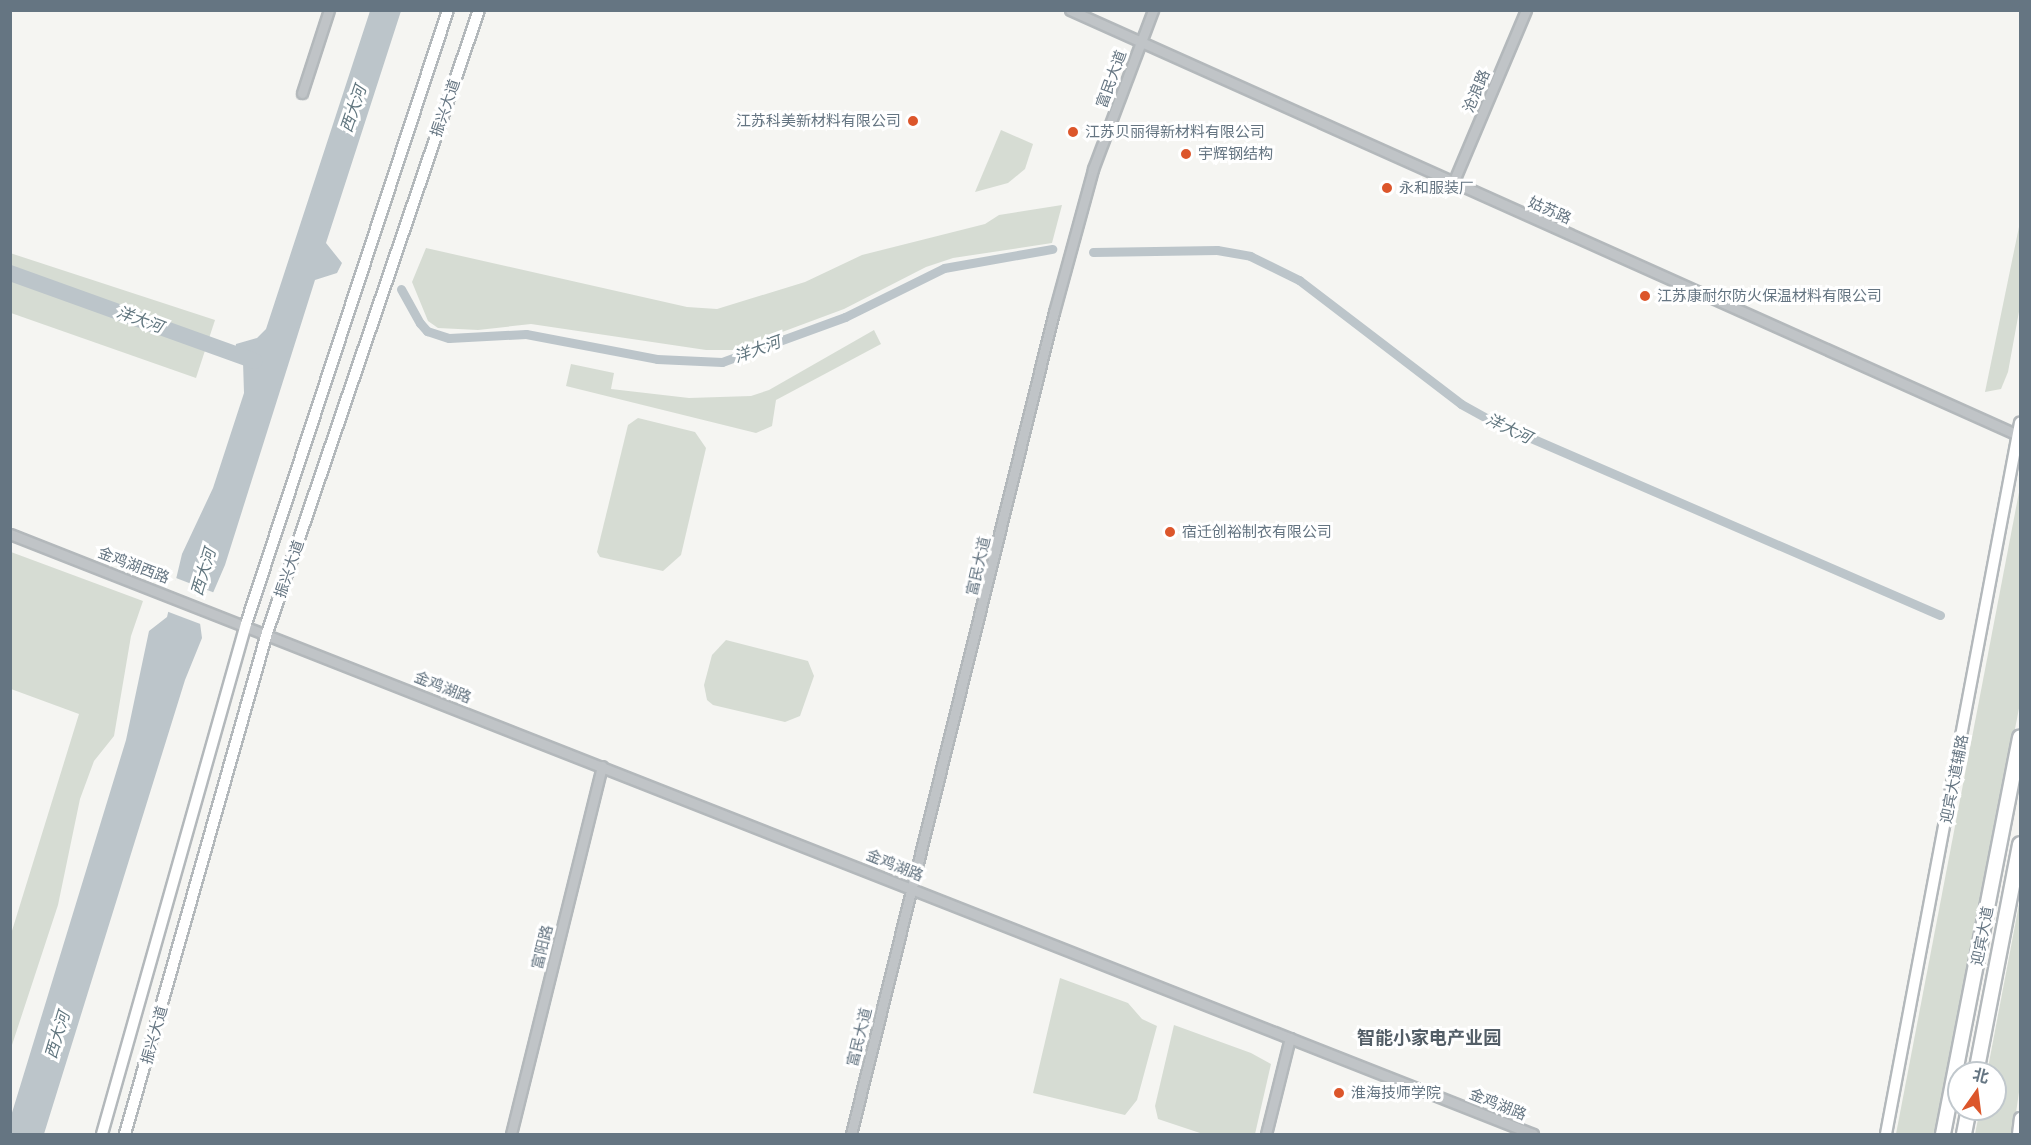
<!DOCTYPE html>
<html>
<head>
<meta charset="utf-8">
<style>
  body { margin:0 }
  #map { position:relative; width:2031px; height:1145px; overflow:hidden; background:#f5f5f2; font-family:Ubuntu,"Noto Sans SC",sans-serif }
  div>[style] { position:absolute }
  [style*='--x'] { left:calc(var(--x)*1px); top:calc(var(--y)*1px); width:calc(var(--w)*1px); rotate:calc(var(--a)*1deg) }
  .green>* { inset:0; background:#d6dcd3 }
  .water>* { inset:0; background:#bcc5ca }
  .pier>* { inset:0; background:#f5f5f2 }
  .canal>* { height:9px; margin:-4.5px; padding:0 4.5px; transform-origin:4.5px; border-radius:4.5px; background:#bcc5ca }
  .river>* { height:16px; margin:-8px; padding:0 8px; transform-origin:8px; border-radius:8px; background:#bcc5ca }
  .roads { filter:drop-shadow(2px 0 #b3b8bb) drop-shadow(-2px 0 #b3b8bb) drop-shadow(0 2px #b3b8bb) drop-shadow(0 -2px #b3b8bb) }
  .minor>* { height:9px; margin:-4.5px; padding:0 4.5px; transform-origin:4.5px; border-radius:4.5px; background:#c0c4c7 }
  .major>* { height:10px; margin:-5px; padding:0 5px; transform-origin:5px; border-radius:5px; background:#fff }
  .highway>* { height:14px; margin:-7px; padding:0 7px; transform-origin:7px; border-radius:7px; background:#fff }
  .dots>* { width:16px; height:16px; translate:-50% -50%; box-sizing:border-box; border:3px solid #fff; border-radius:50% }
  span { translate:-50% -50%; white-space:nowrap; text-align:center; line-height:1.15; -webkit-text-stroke:6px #fff; paint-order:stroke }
  .street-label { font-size:15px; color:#657582 }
  .poi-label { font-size:15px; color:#657582 }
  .right { translate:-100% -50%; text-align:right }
  .left { translate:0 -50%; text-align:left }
  .water-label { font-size:16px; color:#61767f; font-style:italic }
  .quarter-label { font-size:18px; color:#535e67; font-weight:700 }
  .frame { position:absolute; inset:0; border:12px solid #657582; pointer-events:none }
  .north { position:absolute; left:1947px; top:1061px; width:60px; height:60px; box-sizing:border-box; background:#fff; border:2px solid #c1c8cd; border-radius:50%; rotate:14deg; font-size:16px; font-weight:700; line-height:24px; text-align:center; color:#657582 }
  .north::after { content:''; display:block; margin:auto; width:21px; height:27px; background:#dc562b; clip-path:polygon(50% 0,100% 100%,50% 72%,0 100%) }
</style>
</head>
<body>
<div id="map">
  <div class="green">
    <div style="clip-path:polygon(1001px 130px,1033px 144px,1025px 169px,1008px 183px,975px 192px)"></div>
    <div style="clip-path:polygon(1062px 205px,1052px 243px,953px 258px,926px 267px,844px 309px,734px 350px,706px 350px,531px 324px,478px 330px,438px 328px,428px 321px,412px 282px,426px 248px,687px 307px,717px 309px,805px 282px,862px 255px,985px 224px,999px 215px)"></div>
    <div style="clip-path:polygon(2020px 222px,2020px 306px,2008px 372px,2001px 389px,1985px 392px)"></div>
    <div style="clip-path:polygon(10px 253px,215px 320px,196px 378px,11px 313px)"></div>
    <div style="clip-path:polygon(874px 330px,881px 344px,776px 400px,772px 426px,756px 433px,566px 386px,571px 364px,614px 373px,611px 389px,689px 398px,751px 396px,769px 390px)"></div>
    <div style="clip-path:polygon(638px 418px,695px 432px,706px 448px,681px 555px,663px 571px,600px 557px,597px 552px,628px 425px)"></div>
    <div style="clip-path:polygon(2020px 487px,2020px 703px,1937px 1134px,1896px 1134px)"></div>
    <div style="clip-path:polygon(11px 552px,143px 601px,131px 636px,114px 736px,94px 761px,80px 799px,58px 905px,11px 1048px,11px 934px,79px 714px,11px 689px)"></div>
    <div style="clip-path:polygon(726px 640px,808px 661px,814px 676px,800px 716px,785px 722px,713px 705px,707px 700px,704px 685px,712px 655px)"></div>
    <div style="clip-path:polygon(2020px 899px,2020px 1085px,2013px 1134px,1975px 1134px,1980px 1109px,1995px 1109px,1995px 1073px,1987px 1073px)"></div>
    <div style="clip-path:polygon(1060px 978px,1128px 1003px,1142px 1019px,1157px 1026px,1137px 1100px,1125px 1115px,1033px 1093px)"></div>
    <div style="clip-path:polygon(1174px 1025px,1251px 1053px,1271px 1064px,1255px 1134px,1203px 1134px,1158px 1119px,1155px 1106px)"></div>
  </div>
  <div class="water">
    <div style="clip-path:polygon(370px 11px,401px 11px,326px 243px,342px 263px,337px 273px,315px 280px,225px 565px,200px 623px,202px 638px,185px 680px,44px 1134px,11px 1134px,11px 1116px,126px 740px,149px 631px,167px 617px,182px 554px,213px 488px,244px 393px,243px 362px,234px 356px,236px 344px,257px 338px,266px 329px)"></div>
  </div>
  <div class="pier">
    <div style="clip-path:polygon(176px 578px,215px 593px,203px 625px,166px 611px)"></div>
  </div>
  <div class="canal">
    <div style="--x:1093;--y:252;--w:124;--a:-0.9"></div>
    <div style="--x:1217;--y:250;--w:34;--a:10"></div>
    <div style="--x:1250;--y:256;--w:55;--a:26.1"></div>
    <div style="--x:1299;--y:280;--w:204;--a:37.4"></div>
    <div style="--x:1461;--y:404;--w:38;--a:29"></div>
    <div style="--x:1494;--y:422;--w:486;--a:23.4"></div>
    <div style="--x:401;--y:289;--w:39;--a:61"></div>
    <div style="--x:420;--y:323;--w:11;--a:49"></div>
    <div style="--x:427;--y:331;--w:23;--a:18"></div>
    <div style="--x:449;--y:338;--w:77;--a:-3"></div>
    <div style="--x:526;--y:334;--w:133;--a:10.8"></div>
    <div style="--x:657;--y:359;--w:65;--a:2.6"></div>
    <div style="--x:722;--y:362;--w:131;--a:-20.1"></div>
    <div style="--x:845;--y:317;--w:110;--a:-26.3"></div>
    <div style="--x:944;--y:268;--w:110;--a:-10"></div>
  </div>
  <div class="river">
    <div style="--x:10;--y:273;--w:260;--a:19.8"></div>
  </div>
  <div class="roads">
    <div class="minor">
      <div style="--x:1070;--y:10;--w:1039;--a:24.15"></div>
      <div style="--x:302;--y:93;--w:87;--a:-72"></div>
      <div style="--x:1453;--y:183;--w:188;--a:-67.1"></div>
      <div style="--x:10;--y:534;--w:1637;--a:21.5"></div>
      <div style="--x:511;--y:1134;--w:379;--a:-76.1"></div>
      <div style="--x:851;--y:1134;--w:847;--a:-76.13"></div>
      <div style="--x:1054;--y:312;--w:148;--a:-74.7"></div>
      <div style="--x:1093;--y:169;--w:170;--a:-69.3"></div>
      <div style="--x:1266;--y:1134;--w:99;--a:-76"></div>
    </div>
    <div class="major">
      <div style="--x:102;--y:1134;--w:530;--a:-74.23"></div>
      <div style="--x:246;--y:624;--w:646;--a:-71.79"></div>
      <div style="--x:125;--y:1134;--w:521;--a:-74.18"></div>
      <div style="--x:267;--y:633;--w:658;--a:-71.21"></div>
      <div style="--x:1886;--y:1134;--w:724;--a:-79.33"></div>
      <div style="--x:2018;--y:1134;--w:16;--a:-83"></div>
    </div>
    <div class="highway">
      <div style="--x:1976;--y:1073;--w:233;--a:-79.1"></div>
      <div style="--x:1943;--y:1134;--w:404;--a:-79"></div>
      <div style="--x:1964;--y:1134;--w:25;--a:-79"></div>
    </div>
  </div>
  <div class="dots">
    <div style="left:913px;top:121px;background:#dc562b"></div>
    <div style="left:1073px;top:132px;background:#dc562b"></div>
    <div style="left:1186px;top:154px;background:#dc562b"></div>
    <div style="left:1387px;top:188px;background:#dc562b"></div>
    <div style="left:1645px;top:296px;background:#dc562b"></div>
    <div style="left:1170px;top:532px;background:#dc562b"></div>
    <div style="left:1339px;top:1093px;background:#dc562b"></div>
  </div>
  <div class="street-label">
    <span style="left:1111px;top:79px;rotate:-70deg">富民大道</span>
    <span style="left:1476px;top:91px;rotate:-67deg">沧浪路</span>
    <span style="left:445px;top:108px;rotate:-71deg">振兴大道</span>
    <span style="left:1550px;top:210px;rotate:24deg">姑苏路</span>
    <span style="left:134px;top:565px;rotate:21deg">金鸡湖西路</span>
    <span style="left:978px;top:566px;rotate:-77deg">富民大道</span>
    <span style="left:289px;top:569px;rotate:-71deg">振兴大道</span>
    <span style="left:443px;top:687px;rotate:22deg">金鸡湖路</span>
    <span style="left:1954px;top:779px;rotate:-79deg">迎宾大道辅路</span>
    <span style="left:895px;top:865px;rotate:22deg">金鸡湖路</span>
    <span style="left:1982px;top:936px;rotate:-79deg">迎宾大道</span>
    <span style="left:542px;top:947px;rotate:-76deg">富阳路</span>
    <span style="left:154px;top:1035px;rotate:-74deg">振兴大道</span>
    <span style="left:859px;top:1037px;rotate:-76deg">富民大道</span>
    <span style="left:1498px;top:1104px;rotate:22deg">金鸡湖路</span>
  </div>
  <div class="poi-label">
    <span class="right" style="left:901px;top:121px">江苏科美新材料有限公司</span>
    <span class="left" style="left:1085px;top:132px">江苏贝丽得新材料有限公司</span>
    <span class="left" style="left:1198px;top:154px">宇辉钢结构</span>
    <span class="left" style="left:1399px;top:188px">永和服装厂</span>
    <span class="left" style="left:1657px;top:296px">江苏康耐尔防火保温材料有限公司</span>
    <span class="left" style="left:1182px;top:532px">宿迁创裕制衣有限公司</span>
    <span class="left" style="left:1351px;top:1093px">淮海技师学院</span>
  </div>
  <div class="water-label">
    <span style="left:353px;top:109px;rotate:-71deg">西大河</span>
    <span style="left:140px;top:319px;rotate:20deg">洋大河</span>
    <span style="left:757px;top:349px;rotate:-20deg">洋大河</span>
    <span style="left:1509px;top:428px;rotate:25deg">洋大河</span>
    <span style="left:203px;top:572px;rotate:-73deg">西大河</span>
    <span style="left:57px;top:1035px;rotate:-73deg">西大河</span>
  </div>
  <div class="quarter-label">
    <span style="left:1429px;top:1037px">智能小家电产业园</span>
  </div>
  <div class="frame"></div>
  <div class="north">北</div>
</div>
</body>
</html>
